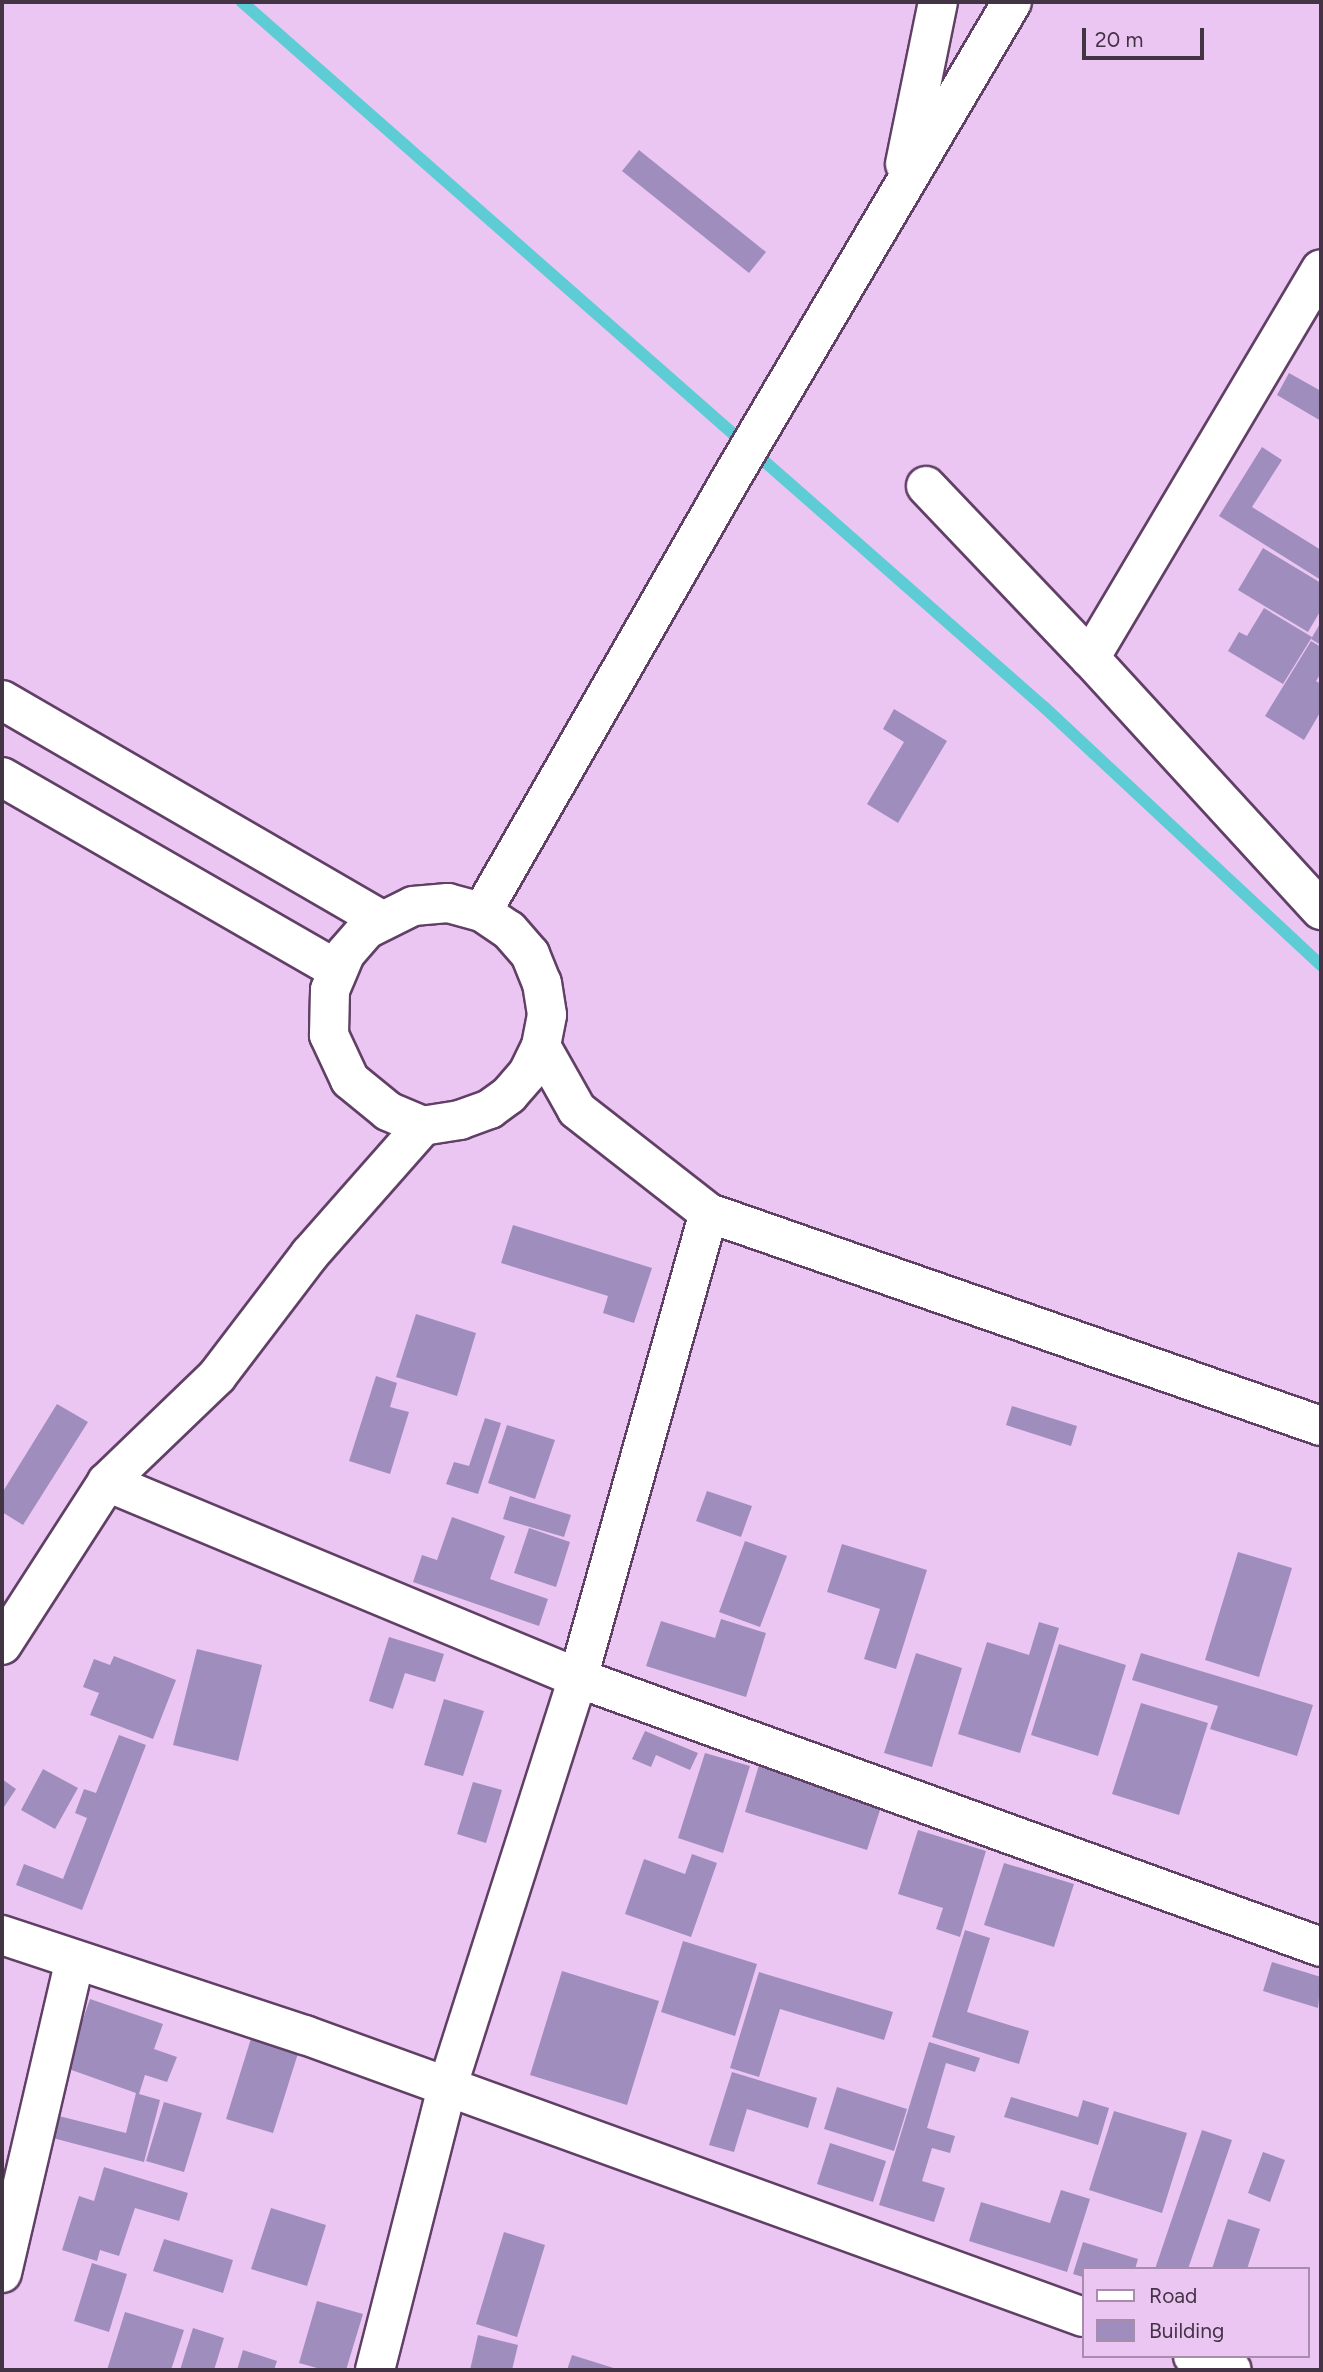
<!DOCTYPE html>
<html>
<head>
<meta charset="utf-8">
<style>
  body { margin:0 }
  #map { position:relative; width:1323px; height:2372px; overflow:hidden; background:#ecc6f2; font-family:Figtree,sans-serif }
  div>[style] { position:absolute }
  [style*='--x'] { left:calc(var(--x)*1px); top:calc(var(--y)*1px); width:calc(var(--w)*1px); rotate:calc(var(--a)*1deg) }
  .stream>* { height:12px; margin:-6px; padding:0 6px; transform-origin:6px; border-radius:6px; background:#5eccd4 }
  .building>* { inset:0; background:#9f8dbd }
  .roads { filter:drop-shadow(2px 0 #614066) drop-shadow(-2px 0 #614066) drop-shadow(0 2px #614066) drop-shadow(0 -2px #614066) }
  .minor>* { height:38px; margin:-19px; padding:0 19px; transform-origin:19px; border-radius:19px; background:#fff }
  span { translate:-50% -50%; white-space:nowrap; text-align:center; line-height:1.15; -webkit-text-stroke:7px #ecc6f2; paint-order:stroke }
  .frame { position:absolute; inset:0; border:4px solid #423345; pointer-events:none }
  .legend { position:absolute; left:1082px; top:2267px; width:228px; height:91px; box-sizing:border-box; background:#ecc6f2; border:2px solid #a88bad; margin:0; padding:9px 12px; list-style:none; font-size:21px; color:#423345 }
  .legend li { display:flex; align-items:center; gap:14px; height:35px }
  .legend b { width:35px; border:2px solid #a88bad }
  .scale { position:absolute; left:1082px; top:28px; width:122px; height:32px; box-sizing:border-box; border:4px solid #423345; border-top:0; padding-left:9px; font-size:21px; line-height:24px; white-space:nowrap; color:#423345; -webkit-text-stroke:5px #ecc6f2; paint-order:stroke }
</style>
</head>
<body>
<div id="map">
  <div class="stream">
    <div style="--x:242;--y:2;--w:1068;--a:41.32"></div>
    <div style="--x:1044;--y:707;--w:379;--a:43"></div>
  </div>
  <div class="building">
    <div style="clip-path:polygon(639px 150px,766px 252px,749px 273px,622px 171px)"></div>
    <div style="clip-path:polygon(1289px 373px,1321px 391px,1321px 421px,1277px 395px)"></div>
    <div style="clip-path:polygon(1262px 447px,1282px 460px,1252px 507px,1321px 550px,1321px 580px,1219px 516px)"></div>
    <div style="clip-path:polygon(1263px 548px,1321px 583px,1321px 610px,1308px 632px,1238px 590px)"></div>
    <div style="clip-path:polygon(1264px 608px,1312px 637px,1283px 684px,1228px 651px,1239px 632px,1247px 636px)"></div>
    <div style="clip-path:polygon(1321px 622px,1321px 645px,1311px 639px)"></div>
    <div style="clip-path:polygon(1311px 641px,1321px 647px,1321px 673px,1316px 681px,1321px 684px,1321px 711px,1304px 740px,1265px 716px)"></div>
    <div style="clip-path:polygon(894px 709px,947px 741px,898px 823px,867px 804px,904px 742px,883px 729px)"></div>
    <div style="clip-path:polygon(513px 1225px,652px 1268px,634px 1323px,603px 1313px,608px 1296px,501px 1263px)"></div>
    <div style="clip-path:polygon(416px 1314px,476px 1333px,457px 1396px,396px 1377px)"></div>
    <div style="clip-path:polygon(376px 1376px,397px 1383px,390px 1407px,409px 1412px,390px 1474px,349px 1461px)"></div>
    <div style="clip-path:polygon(57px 1404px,88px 1422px,23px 1525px,2px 1512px,2px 1493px)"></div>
    <div style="clip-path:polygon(1012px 1406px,1077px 1426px,1071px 1446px,1006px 1425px)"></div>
    <div style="clip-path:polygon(485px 1418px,501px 1423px,478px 1494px,446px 1484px,454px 1462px,469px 1466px)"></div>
    <div style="clip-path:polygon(507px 1425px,555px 1440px,535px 1499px,488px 1483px)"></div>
    <div style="clip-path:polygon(707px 1491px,752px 1506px,741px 1537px,696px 1521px)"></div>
    <div style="clip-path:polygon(510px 1496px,571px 1515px,564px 1537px,503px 1519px)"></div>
    <div style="clip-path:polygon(452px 1517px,505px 1536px,490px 1579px,548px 1599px,539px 1626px,413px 1582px,422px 1555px,437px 1560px)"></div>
    <div style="clip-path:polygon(529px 1528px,570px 1542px,556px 1587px,514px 1573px)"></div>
    <div style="clip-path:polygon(745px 1541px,787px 1556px,760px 1627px,719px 1612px)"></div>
    <div style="clip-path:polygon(842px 1544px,927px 1570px,896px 1669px,864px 1659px,880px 1609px,827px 1592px)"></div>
    <div style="clip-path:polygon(1238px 1552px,1292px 1568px,1259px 1677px,1205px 1660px)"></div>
    <div style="clip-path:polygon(721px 1619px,766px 1633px,746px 1697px,646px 1666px,661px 1621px,715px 1638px)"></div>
    <div style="clip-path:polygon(1039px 1622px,1059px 1628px,1020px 1753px,958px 1734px,987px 1642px,1029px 1655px)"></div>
    <div style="clip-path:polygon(389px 1637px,444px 1654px,435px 1682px,405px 1673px,393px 1709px,369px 1701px)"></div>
    <div style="clip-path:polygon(1059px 1644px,1126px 1665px,1098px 1756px,1031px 1735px)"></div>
    <div style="clip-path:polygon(197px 1649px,262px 1665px,238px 1761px,173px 1745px)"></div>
    <div style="clip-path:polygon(916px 1653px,962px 1668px,932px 1767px,884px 1753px)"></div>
    <div style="clip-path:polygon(1141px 1653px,1313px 1705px,1297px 1756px,1210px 1729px,1218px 1706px,1132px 1680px)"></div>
    <div style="clip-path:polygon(114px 1656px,176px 1680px,153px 1739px,90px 1715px,99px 1693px,83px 1687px,94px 1659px,110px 1665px)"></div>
    <div style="clip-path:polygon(444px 1699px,484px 1711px,463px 1776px,424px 1765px)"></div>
    <div style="clip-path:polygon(1141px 1703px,1208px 1723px,1179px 1815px,1112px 1794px)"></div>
    <div style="clip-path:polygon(645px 1731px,698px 1753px,690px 1770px,656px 1755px,651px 1767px,632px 1759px)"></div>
    <div style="clip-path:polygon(119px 1735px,146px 1745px,82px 1910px,16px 1885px,24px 1864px,63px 1879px,87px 1818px,75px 1813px,84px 1789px,96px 1793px)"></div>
    <div style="clip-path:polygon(705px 1753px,750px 1766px,723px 1853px,678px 1838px)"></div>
    <div style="clip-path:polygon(759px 1765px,882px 1804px,867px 1850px,745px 1812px)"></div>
    <div style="clip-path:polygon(43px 1769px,78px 1788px,55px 1829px,21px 1810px)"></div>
    <div style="clip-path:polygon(2px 1779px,16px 1789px,2px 1810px)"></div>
    <div style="clip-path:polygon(473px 1782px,502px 1790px,486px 1843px,457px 1834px)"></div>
    <div style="clip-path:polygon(918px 1830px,986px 1851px,960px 1937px,936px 1929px,943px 1908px,898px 1894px)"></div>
    <div style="clip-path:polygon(692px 1854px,717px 1863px,691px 1937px,625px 1914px,644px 1859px,685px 1874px)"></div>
    <div style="clip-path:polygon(1004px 1863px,1074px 1884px,1054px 1947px,984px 1925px)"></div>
    <div style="clip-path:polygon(965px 1930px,990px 1938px,967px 2012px,1029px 2031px,1019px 2064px,932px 2037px)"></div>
    <div style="clip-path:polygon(683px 1941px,757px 1964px,735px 2036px,661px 2012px)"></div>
    <div style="clip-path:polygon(1272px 1962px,1321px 1977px,1318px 2008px,1263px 1991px)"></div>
    <div style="clip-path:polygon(562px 1971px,659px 2001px,627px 2105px,530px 2075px)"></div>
    <div style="clip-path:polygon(759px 1972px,893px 2012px,884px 2040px,780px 2009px,759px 2077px,730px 2068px)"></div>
    <div style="clip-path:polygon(90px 1999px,163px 2024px,154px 2049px,177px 2057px,167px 2082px,145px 2075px,139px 2094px,160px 2100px,144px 2162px,49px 2137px,55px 2115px,126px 2133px,136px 2093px,66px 2068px)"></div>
    <div style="clip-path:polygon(253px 2032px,300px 2047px,273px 2133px,226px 2119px)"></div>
    <div style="clip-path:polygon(929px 2042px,980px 2058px,975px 2072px,946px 2063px,927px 2128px,955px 2136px,950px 2153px,932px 2148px,922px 2181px,945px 2188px,934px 2222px,879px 2205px)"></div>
    <div style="clip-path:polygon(732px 2072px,817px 2098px,808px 2128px,747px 2109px,734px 2152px,709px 2145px)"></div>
    <div style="clip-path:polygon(837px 2087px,907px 2109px,894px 2151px,824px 2129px)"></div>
    <div style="clip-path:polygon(1011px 2097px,1078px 2117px,1083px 2100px,1109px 2108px,1098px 2145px,1004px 2117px)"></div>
    <div style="clip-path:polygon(164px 2102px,202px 2113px,184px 2172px,146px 2161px)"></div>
    <div style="clip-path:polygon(1114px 2111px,1187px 2133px,1162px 2213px,1089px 2190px)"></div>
    <div style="clip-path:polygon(1202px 2130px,1232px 2140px,1188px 2269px,1155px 2269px)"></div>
    <div style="clip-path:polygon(830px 2143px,886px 2161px,873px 2202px,817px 2184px)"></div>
    <div style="clip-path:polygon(1263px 2152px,1285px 2160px,1270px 2202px,1248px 2193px)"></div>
    <div style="clip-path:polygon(104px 2167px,188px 2193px,179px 2221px,135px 2208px,119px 2256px,100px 2250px,97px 2261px,62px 2250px,79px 2196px,94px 2201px)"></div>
    <div style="clip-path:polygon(1061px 2190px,1090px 2199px,1067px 2272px,969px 2241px,981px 2202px,1050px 2223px)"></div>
    <div style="clip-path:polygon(271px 2208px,326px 2225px,307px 2286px,251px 2269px)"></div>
    <div style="clip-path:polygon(1228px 2219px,1260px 2229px,1247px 2269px,1212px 2269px)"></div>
    <div style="clip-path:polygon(504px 2232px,545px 2245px,517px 2337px,476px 2324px)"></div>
    <div style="clip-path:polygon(164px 2239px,233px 2260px,223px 2293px,153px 2271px)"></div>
    <div style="clip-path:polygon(1083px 2242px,1138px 2259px,1135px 2269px,1083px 2269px,1083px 2277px,1073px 2274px)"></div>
    <div style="clip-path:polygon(92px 2263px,127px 2274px,109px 2332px,74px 2321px)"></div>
    <div style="clip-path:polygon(317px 2301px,363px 2314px,346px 2370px,324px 2370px,299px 2363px)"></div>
    <div style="clip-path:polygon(125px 2312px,184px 2330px,171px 2370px,107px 2370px)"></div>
    <div style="clip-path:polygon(193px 2328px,224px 2338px,214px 2370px,180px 2370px)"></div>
    <div style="clip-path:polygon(478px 2335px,518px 2345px,512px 2370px,470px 2370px)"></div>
    <div style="clip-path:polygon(243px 2350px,277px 2361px,274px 2370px,237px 2370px)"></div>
    <div style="clip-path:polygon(572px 2355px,620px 2370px,567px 2370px)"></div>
  </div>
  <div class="roads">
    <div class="minor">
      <div style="--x:905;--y:164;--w:165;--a:-78.5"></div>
      <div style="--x:926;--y:486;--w:238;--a:46.4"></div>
      <div style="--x:1090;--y:658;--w:342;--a:47.5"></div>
      <div style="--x:1090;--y:658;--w:452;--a:-59.3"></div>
      <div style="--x:2;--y:700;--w:437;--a:30.1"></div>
      <div style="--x:2;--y:777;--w:385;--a:29.9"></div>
      <div style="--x:448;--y:903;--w:35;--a:15"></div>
      <div style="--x:482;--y:912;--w:32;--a:34"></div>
      <div style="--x:509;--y:930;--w:32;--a:49"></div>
      <div style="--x:530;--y:954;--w:31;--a:68"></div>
      <div style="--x:542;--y:983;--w:32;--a:81"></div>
      <div style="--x:547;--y:1015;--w:32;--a:101"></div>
      <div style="--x:541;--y:1046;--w:30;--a:116"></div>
      <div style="--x:528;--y:1073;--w:29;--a:131"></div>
      <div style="--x:509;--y:1095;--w:24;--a:144"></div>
      <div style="--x:490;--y:1109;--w:32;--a:160"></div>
      <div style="--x:460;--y:1120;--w:37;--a:171"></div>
      <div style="--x:423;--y:1126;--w:38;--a:-157"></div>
      <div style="--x:388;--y:1111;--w:49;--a:-140.8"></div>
      <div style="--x:350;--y:1080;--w:50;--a:-115"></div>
      <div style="--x:329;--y:1035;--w:45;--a:-88.7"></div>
      <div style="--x:330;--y:990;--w:39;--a:-67"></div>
      <div style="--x:345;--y:954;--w:33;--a:-49"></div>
      <div style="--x:367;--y:929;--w:51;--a:-26.6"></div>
      <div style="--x:413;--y:906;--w:35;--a:-5"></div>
      <div style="--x:482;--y:912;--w:504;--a:-60.13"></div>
      <div style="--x:733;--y:475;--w:549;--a:-59.47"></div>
      <div style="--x:541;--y:1046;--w:73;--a:60.6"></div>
      <div style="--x:577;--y:1110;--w:167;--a:38"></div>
      <div style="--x:709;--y:1213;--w:648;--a:19.19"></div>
      <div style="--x:107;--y:1482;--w:510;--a:22.59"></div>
      <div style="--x:578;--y:1678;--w:790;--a:19.9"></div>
      <div style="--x:2;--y:1645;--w:194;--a:-57.2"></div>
      <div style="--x:107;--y:1482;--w:153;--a:-43.9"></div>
      <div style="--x:217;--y:1376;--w:153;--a:-52.7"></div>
      <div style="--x:310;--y:1254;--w:171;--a:-48.6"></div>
      <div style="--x:2;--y:1935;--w:319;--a:18.3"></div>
      <div style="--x:305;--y:2035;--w:828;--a:19.92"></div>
      <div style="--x:2;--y:2273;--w:321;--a:-76.9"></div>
      <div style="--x:1193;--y:2356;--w:41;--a:19.7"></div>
      <div style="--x:375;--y:2370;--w:291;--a:-75.7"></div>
      <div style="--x:447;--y:2088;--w:430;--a:-72.3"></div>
      <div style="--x:578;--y:1678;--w:483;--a:-74.3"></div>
    </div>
  </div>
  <div class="frame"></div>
  <ul class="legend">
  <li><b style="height:9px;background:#fff"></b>Road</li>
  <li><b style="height:19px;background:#9f8dbd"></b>Building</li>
  </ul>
  <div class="scale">20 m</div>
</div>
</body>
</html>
